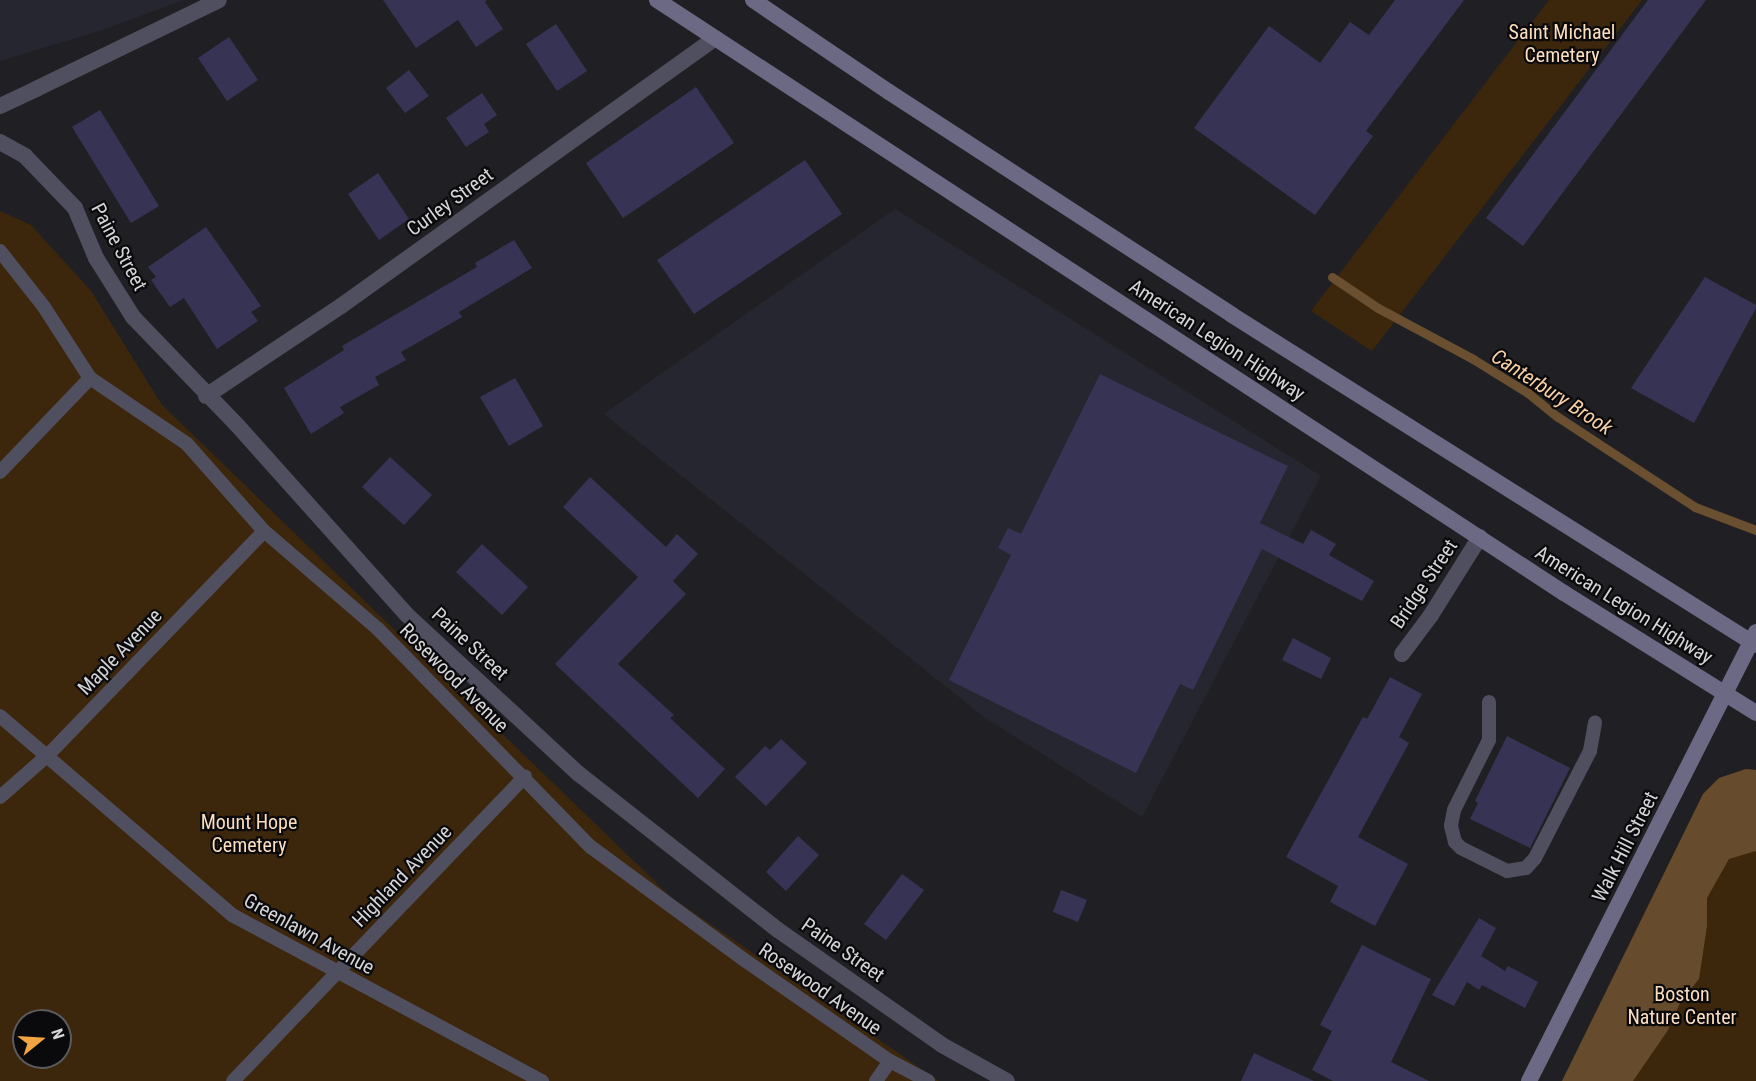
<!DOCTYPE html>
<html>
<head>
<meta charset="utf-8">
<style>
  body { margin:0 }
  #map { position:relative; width:1756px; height:1081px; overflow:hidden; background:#202024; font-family:"Roboto Condensed",sans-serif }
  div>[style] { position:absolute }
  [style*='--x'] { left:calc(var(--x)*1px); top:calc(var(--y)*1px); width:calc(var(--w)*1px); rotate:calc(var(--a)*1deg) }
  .built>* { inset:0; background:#262630 }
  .green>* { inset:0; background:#3c270d }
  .forest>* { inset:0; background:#674b2d }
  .stream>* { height:9px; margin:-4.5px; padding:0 4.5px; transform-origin:4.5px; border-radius:4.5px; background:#6a4f30 }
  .building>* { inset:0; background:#373355 }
  .service>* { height:14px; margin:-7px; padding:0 7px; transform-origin:7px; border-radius:7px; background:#504f5f }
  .pedestrian>* { height:16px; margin:-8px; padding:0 8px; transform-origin:8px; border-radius:8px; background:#504f5f }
  .minor>* { height:16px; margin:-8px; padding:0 8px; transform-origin:8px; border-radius:8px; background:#504f5f }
  .secondary>* { height:16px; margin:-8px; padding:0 8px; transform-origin:8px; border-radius:8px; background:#6b6983 }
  span { translate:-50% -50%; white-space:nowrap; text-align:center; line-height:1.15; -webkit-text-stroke:4.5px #0a0a0c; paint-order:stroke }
  .park-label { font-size:20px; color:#fcdebf }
  .street-label { font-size:20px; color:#d5d4d7 }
  .water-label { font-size:21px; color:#f8d0a6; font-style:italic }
  .north { position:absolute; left:12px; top:1009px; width:60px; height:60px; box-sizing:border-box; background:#0a0a0c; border:2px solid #5b5b5d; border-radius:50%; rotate:72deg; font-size:16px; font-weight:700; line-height:24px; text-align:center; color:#d5d4d7 }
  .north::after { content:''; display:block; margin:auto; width:21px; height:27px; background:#f3a442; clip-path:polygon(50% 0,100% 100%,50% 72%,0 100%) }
</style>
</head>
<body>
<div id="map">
  <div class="built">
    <div style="clip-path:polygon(0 0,184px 0,102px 30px,0 61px)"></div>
    <div style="clip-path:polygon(895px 209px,1321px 476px,1142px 817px,984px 717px,604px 414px)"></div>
  </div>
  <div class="green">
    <div style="clip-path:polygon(1549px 0,1642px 0,1372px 351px,1311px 311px)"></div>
    <div style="clip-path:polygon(evenodd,0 211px,31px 225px,91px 291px,162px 405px,671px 897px,939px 1081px,0 1081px,0 211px,24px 1021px,60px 1021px,60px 1057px,24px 1057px,24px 1021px)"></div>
    <div style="clip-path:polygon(1746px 769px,1756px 770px,1756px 1081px,1562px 1081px,1703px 794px,1719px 778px)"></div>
  </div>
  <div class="forest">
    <div style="clip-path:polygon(1746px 769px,1756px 770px,1756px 851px,1729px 859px,1707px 898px,1707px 926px,1699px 979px,1681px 1001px,1668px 1030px,1633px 1081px,1562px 1081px,1703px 794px,1719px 778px)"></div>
  </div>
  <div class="stream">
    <div style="--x:1332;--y:277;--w:55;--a:34"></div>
    <div style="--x:1378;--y:308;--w:108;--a:28.2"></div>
    <div style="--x:1473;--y:359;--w:65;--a:31.7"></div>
    <div style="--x:1528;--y:393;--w:38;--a:39"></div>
    <div style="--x:1558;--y:417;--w:164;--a:33.3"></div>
    <div style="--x:1695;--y:507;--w:65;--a:20.7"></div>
  </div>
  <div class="building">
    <div style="clip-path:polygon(383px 0,487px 0,485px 2px,503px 29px,476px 47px,458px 20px,416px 48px)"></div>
    <div style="clip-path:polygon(1395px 0,1464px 0,1366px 131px,1373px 136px,1315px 215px,1194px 128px,1269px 26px,1320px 63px,1350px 22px,1369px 35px)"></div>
    <div style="clip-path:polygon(1648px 0,1706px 0,1523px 246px,1486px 218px)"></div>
    <div style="clip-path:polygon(556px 24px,587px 71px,557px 91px,526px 44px)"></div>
    <div style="clip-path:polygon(229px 37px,258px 80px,227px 101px,198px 58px)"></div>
    <div style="clip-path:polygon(409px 70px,429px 96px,405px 113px,386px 88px)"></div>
    <div style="clip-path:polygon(696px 87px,734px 143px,623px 218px,586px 163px)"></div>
    <div style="clip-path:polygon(482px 93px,497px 115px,484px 124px,489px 132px,466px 147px,446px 118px)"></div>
    <div style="clip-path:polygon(100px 110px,159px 206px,131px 223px,72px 127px)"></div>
    <div style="clip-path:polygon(805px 160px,842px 214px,694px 314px,657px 260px)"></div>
    <div style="clip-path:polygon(378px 173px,409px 219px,379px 240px,348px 194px)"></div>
    <div style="clip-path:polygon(206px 227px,261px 306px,251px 312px,258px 321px,217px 349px,184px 298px,170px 307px,151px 280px,156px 277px,148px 267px)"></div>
    <div style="clip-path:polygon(514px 240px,532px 268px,459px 312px,462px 317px,401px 352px,406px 360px,375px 377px,379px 385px,340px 407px,344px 413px,311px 434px,284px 388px,344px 350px,342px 346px,477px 267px,475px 263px)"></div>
    <div style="clip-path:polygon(1705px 277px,1756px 305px,1756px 308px,1694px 423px,1631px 388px)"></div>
    <div style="clip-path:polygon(1100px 374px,1288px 466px,1260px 523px,1303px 544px,1311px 530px,1336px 544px,1329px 555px,1374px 581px,1362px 601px,1262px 549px,1193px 690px,1180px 684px,1136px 773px,949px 680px,1011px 555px,998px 548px,1008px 528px,1021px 534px)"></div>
    <div style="clip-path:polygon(515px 378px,543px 426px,509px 446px,480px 397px)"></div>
    <div style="clip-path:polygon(390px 457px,432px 495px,404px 525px,362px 487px)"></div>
    <div style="clip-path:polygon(590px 477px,666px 547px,677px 534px,698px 554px,673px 581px,686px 594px,618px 664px,674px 715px,670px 718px,725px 769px,698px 798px,555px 664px,638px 577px,563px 507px)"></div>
    <div style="clip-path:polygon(482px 544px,528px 587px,502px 615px,456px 572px)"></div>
    <div style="clip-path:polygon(1293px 638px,1331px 658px,1321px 679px,1282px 660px)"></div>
    <div style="clip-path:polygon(1390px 677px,1422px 694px,1399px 737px,1409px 743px,1358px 837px,1408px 864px,1375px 926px,1330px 902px,1338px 886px,1286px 857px,1363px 717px,1367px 719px)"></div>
    <div style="clip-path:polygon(1507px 736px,1570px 768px,1530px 848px,1470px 819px,1478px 803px,1475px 801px)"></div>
    <div style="clip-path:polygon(781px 739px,807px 763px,766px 806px,735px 777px,765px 746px,770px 750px)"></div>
    <div style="clip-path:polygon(798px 836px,819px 855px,786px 891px,766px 872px)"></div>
    <div style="clip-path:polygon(902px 874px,924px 890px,886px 940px,864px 924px)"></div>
    <div style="clip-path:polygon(1061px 890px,1087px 900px,1078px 922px,1053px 912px)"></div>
    <div style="clip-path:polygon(1479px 918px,1496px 928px,1481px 956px,1505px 971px,1508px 966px,1538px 982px,1525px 1008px,1482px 985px,1479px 990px,1467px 982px,1454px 1006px,1432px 995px)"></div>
    <div style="clip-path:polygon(1362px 945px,1431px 979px,1391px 1062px,1429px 1081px,1333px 1081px,1312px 1070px,1332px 1031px,1320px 1025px)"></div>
    <div style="clip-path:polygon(1254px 1053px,1314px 1081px,1241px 1081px)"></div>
  </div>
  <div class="service">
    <div style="--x:0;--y:251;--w:71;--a:51.8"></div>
    <div style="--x:44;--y:307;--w:85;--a:57.1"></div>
    <div style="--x:90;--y:378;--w:117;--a:34.2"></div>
    <div style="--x:187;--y:444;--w:116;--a:48.5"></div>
    <div style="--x:264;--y:531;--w:150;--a:40.7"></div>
    <div style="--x:378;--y:629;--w:305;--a:45.7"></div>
    <div style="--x:591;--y:847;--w:189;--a:36.4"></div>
    <div style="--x:743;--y:959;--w:179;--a:34.8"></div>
    <div style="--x:890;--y:1061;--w:43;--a:27.8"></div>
    <div style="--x:0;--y:472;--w:130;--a:-46.2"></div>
    <div style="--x:1489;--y:702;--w:38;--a:90"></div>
    <div style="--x:1489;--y:740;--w:78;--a:116.6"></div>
    <div style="--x:1454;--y:810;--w:16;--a:101"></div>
    <div style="--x:1451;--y:826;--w:16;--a:76"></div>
    <div style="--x:1455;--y:842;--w:8;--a:45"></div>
    <div style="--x:1461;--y:848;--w:51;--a:26.6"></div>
    <div style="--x:1507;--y:871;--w:19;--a:-9"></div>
    <div style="--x:1526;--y:868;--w:13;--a:-48"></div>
    <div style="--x:1535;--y:858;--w:120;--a:-62.8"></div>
    <div style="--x:1590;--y:751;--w:29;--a:-80"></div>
    <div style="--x:0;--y:716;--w:306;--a:40.6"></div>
    <div style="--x:232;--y:915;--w:352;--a:28.2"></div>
    <div style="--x:0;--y:797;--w:64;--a:-41.2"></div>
    <div style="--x:48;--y:755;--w:311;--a:-46"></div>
    <div style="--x:233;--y:1081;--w:422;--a:-46.2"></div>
    <div style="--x:876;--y:1081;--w:24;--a:-55"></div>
  </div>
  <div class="pedestrian">
    <div style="--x:0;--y:106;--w:40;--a:-25"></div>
  </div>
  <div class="minor">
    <div style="--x:36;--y:89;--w:203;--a:-25.9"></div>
    <div style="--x:0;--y:142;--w:29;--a:29"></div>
    <div style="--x:25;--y:156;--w:72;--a:46.1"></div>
    <div style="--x:75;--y:208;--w:54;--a:67.2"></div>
    <div style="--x:96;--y:258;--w:70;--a:57.9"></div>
    <div style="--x:133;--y:317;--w:151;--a:46.1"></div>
    <div style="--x:238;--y:426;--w:252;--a:48.2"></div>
    <div style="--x:406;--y:614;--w:236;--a:42.8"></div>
    <div style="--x:579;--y:774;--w:253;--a:38.1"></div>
    <div style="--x:778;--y:930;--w:200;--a:35"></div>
    <div style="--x:942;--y:1045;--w:74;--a:29"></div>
    <div style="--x:206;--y:396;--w:162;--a:-33.7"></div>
    <div style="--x:341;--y:306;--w:460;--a:-35.6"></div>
    <div style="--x:1402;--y:654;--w:49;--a:-53.4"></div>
    <div style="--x:1431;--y:615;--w:92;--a:-57.9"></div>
  </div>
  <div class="secondary">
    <div style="--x:657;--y:0;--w:1084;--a:33.18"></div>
    <div style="--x:1564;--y:593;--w:226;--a:32"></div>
    <div style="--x:753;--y:0;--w:164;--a:34.1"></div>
    <div style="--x:889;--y:92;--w:409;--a:33"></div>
    <div style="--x:1232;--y:315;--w:619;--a:32.2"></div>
    <div style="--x:1529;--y:1081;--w:503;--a:-63.18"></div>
  </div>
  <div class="park-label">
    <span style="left:1562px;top:44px">Saint Michael<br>Cemetery</span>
    <span style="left:249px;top:834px">Mount Hope<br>Cemetery</span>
    <span style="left:1682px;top:1006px">Boston<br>Nature Center</span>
  </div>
  <div class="street-label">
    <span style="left:450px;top:202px;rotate:-36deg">Curley Street</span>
    <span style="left:119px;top:247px;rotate:62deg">Paine Street</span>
    <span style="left:1217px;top:340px;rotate:33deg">American Legion Highway</span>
    <span style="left:1424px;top:584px;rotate:-56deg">Bridge Street</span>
    <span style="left:1624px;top:605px;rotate:32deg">American Legion Highway</span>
    <span style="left:470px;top:644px;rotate:43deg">Paine Street</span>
    <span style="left:120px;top:652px;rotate:-46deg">Maple Avenue</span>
    <span style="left:454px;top:678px;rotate:45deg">Rosewood Avenue</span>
    <span style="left:1625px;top:847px;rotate:-63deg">Walk Hill Street</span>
    <span style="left:402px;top:876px;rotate:-46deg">Highland Avenue</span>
    <span style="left:309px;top:934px;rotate:29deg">Greenlawn Avenue</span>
    <span style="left:843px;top:950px;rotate:35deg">Paine Street</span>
    <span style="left:820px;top:989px;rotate:35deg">Rosewood Avenue</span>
  </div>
  <div class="water-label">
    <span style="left:1552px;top:392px;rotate:33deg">Canterbury Brook</span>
  </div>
  <div class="north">N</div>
</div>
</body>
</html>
